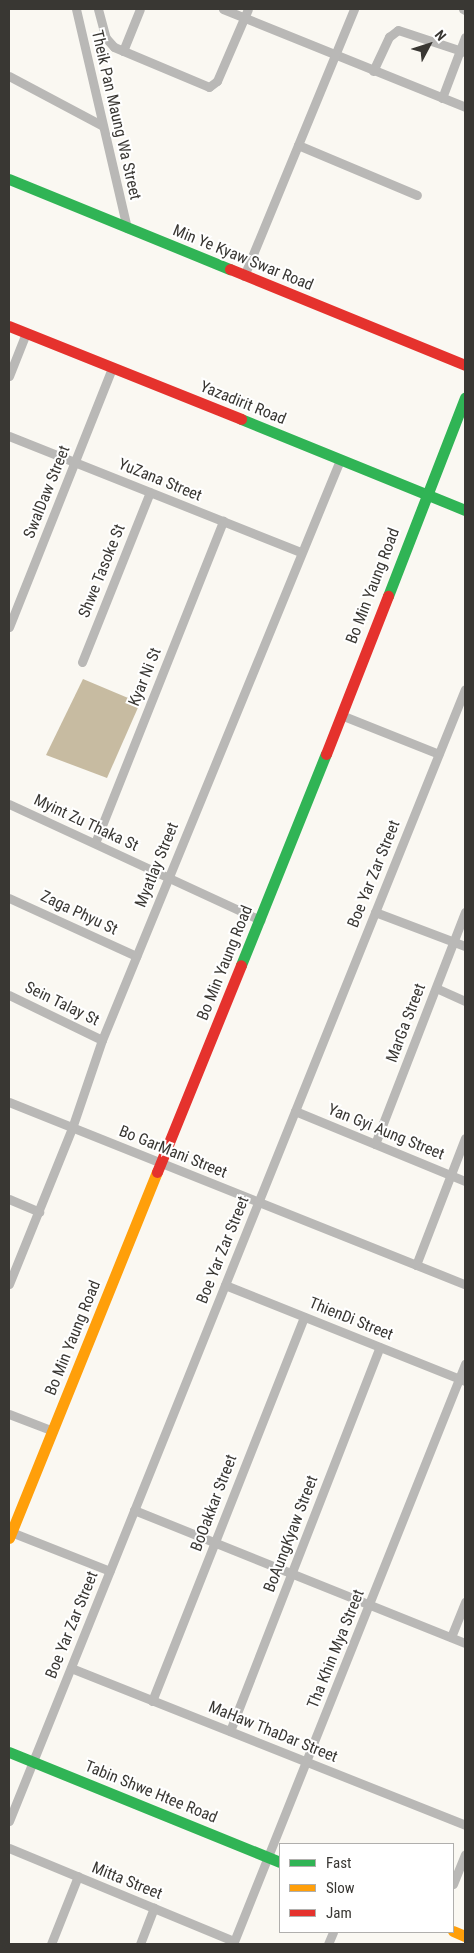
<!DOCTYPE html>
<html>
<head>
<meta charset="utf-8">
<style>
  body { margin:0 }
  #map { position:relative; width:474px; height:1953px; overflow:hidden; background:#faf8f2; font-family:"Roboto Condensed",sans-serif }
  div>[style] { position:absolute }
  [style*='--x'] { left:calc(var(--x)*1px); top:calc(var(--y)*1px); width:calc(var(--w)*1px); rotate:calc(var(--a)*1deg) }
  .water>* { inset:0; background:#c7bba1 }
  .street>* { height:9px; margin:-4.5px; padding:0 4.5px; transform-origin:4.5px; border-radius:4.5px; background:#b9b8b6 }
  .fast>* { height:11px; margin:-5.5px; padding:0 5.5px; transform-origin:5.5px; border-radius:5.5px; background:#30b455 }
  .slow>* { height:11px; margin:-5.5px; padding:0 5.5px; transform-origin:5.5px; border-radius:5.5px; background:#ff9f0a }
  .jam>* { height:11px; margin:-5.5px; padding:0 5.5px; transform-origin:5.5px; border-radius:5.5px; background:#e5322d }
  span { translate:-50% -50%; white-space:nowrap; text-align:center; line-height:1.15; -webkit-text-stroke:4px #fff; paint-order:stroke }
  .street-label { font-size:16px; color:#393733 }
  .frame { position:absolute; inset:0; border:10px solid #393733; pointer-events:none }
  .legend { position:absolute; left:279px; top:1843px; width:175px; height:90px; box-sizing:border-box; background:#fff; border:1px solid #b0afad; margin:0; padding:6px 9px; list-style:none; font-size:15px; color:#393733 }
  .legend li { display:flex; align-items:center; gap:10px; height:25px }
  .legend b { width:25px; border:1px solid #b0afad }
  .north { position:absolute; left:404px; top:20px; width:50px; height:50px; -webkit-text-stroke:4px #fff; paint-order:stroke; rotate:50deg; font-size:14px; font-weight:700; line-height:20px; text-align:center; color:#393733 }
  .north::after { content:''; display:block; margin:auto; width:18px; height:22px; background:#393733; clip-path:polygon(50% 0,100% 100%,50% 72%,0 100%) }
</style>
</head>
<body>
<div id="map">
  <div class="water">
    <div style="clip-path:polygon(83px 679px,140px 703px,107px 778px,46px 755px)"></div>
  </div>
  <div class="street">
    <div style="--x:76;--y:9;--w:225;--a:76.9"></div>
    <div style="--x:98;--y:9;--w:30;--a:75"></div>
    <div style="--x:106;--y:38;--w:12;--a:48"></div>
    <div style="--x:114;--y:47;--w:103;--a:22.8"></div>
    <div style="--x:209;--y:87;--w:10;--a:-37"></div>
    <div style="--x:217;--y:81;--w:78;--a:-66.7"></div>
    <div style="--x:223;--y:9;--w:261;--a:22"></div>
    <div style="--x:463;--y:9;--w:2;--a:27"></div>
    <div style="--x:123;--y:51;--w:45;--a:-68"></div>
    <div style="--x:373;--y:71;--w:38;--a:-65"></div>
    <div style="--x:389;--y:37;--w:11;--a:-38"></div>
    <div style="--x:398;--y:30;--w:71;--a:18.2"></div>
    <div style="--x:9;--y:76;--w:106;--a:28"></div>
    <div style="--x:442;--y:98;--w:65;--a:-69.3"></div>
    <div style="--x:298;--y:145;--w:129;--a:22.8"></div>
    <div style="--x:244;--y:276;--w:289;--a:-67.6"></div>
    <div style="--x:9;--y:376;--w:46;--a:-68.4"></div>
    <div style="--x:9;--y:436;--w:313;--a:21.7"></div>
    <div style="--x:9;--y:627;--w:279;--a:-68.3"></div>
    <div style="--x:82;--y:662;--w:183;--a:-68.2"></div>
    <div style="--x:341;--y:715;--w:105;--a:21.7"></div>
    <div style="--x:9;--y:804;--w:277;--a:24.8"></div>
    <div style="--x:95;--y:843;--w:347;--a:-68.3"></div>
    <div style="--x:9;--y:898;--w:140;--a:24.5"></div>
    <div style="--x:375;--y:912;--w:96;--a:20.7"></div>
    <div style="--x:436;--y:988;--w:32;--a:24"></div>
    <div style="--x:9;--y:995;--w:103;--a:25.8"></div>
    <div style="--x:9;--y:1102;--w:491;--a:21.8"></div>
    <div style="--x:295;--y:1111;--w:184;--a:22.4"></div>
    <div style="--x:375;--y:1144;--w:249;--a:-68.8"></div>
    <div style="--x:9;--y:1199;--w:33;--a:23"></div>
    <div style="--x:416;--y:1265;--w:136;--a:-68.9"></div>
    <div style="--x:9;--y:1284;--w:168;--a:-68"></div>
    <div style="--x:72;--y:1128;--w:93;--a:-71.2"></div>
    <div style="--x:102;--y:1040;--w:627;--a:-67.69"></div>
    <div style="--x:225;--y:1285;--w:258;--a:21.8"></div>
    <div style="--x:9;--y:1414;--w:47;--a:21.1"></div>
    <div style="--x:134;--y:1510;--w:357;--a:21.9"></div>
    <div style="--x:11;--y:1532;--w:106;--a:21.5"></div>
    <div style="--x:451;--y:1637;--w:38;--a:-68"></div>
    <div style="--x:71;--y:1668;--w:424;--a:21.7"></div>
    <div style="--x:152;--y:1701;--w:413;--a:-68.4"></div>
    <div style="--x:230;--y:1731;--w:412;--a:-68.7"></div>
    <div style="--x:9;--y:1821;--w:1220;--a:-68.06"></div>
    <div style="--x:9;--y:1848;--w:243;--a:22.5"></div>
    <div style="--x:453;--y:1884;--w:32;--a:-68"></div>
    <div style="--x:51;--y:1944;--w:73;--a:-68.3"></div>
    <div style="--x:140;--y:1944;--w:39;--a:-69"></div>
    <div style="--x:233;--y:1944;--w:625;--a:-68.2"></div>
    <div style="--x:328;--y:1944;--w:13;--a:-67"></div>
  </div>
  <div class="fast">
    <div style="--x:9;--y:179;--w:239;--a:22.2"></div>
    <div style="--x:241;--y:419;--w:242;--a:22.1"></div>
    <div style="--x:388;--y:596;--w:213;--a:-68.8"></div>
    <div style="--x:241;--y:965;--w:227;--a:-68.1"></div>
    <div style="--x:9;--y:1752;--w:292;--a:22.1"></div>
  </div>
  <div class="slow">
    <div style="--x:9;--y:1538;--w:395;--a:-68"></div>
    <div style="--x:453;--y:1931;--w:13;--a:23"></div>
  </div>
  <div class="jam">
    <div style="--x:230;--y:269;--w:254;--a:22.2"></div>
    <div style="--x:9;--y:326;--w:250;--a:21.8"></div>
    <div style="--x:326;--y:754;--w:170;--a:-68.6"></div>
    <div style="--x:157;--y:1172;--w:223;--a:-67.9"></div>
  </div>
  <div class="street-label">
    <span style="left:116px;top:115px;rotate:77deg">Theik Pan Maung Wa Street</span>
    <span style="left:243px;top:258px;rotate:22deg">Min Ye Kyaw Swar Road</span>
    <span style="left:243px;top:403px;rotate:22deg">Yazadirit Road</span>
    <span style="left:160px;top:480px;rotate:22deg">YuZana Street</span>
    <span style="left:47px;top:492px;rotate:-68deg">SwalDaw Street</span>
    <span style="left:102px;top:571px;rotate:-68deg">Shwe Tasoke St</span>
    <span style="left:373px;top:586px;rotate:-69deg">Bo Min Yaung Road</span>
    <span style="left:145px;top:677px;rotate:-68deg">Kyar Ni St</span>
    <span style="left:86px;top:823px;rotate:25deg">Myint Zu Thaka St</span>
    <span style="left:157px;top:865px;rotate:-68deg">Myatlay Street</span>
    <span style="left:374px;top:874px;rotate:-68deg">Boe Yar Zar Street</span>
    <span style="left:79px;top:913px;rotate:25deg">Zaga Phyu St</span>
    <span style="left:225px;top:963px;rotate:-68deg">Bo Min Yaung Road</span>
    <span style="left:62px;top:1004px;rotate:26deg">Sein Talay St</span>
    <span style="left:406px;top:1023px;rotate:-69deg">MarGa Street</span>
    <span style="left:386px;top:1132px;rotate:22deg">Yan Gyi Aung Street</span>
    <span style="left:173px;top:1152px;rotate:22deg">Bo GarMani Street</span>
    <span style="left:223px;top:1250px;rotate:-68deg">Boe Yar Zar Street</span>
    <span style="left:351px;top:1319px;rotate:22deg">ThienDi Street</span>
    <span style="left:73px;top:1338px;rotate:-68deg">Bo Min Yaung Road</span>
    <span style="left:214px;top:1503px;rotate:-69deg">BoOakkar Street</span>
    <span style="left:291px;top:1534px;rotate:-69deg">BoAungKyaw Street</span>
    <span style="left:72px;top:1625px;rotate:-68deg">Boe Yar Zar Street</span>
    <span style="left:336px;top:1649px;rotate:-68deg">Tha Khin Mya Street</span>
    <span style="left:273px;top:1732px;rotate:22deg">MaHaw ThaDar Street</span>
    <span style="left:151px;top:1792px;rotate:22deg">Tabin Shwe Htee Road</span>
    <span style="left:127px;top:1881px;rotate:22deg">Mitta Street</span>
  </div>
  <div class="frame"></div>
  <ul class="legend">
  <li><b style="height:6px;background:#30b455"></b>Fast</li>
  <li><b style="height:6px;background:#ff9f0a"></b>Slow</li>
  <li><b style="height:6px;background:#e5322d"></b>Jam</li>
  </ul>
  <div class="north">N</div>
</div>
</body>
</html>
